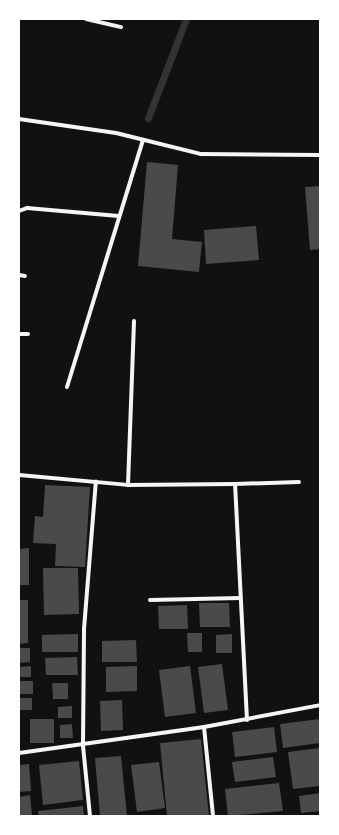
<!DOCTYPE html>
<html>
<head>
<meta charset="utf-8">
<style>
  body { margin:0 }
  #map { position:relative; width:339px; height:835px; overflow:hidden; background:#111; font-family:"Exo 2",sans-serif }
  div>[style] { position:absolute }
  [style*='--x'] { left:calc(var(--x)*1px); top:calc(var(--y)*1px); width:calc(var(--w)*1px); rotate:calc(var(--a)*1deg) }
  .stream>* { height:7px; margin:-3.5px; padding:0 3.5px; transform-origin:3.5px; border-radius:3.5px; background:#333 }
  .building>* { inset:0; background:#4a4a4a }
  .minor>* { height:4px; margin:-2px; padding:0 2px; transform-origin:2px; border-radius:2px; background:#f5f5f5 }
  span { translate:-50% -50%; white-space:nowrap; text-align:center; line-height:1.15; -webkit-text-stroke:3px #fff; paint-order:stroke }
  .frame { position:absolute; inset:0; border:20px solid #fff; pointer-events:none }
</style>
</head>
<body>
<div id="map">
  <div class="stream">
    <div style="--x:148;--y:118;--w:106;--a:-69"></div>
  </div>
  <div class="building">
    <div style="clip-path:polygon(147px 162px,178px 165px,172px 239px,202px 242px,199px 272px,138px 266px)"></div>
    <div style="clip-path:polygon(320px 186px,320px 249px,310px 250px,305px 187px)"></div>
    <div style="clip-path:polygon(256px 226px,259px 260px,206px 264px,204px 230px)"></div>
    <div style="clip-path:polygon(45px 485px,90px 487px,85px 567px,55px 566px,56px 544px,33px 543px,35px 516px,43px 517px)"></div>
    <div style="clip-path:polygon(29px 548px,29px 585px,19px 585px,19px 549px)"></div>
    <div style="clip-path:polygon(43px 568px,78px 568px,79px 614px,44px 615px)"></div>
    <div style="clip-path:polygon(19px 600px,28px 600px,28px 643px,19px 644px)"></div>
    <div style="clip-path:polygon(199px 603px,229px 603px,230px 627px,200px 627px)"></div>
    <div style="clip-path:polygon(187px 605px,188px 629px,159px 629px,158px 606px)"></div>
    <div style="clip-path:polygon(187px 633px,202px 633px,202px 652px,188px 652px)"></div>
    <div style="clip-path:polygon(78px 634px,78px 652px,42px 652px,42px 635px)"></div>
    <div style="clip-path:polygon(232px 634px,232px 653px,216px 653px,216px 635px)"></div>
    <div style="clip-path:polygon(136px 640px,137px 662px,102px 662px,102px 641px)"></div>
    <div style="clip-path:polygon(19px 648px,30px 648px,30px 662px,19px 663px)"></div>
    <div style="clip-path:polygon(77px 657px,78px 675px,46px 675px,45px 658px)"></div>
    <div style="clip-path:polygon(222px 664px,228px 710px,204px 713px,198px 667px)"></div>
    <div style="clip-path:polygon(31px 666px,31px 677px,19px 677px,19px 667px)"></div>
    <div style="clip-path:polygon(137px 666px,137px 691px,106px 692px,106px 667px)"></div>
    <div style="clip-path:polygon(190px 666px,196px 713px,165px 717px,159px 670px)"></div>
    <div style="clip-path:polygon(19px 681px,33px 681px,33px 694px,19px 694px)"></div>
    <div style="clip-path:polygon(52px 683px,68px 683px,68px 699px,53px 699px)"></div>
    <div style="clip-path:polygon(19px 698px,32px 698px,32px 710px,19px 710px)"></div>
    <div style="clip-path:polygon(122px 700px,123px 730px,101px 731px,100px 701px)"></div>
    <div style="clip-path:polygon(72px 706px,72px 718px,58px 718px,58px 707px)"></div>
    <div style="clip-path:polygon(30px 719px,54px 719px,54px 743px,30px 743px)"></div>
    <div style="clip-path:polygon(320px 719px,320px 743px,283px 748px,280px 724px)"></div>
    <div style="clip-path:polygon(72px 724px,73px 738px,60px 738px,60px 725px)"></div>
    <div style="clip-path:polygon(274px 727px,277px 752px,235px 757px,232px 732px)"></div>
    <div style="clip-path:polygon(201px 739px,209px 816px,167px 816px,160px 743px)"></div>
    <div style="clip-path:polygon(320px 748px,320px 786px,293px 789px,288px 752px)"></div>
    <div style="clip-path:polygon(121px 756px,127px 816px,100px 816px,95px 758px)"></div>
    <div style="clip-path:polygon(273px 757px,276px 777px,235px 782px,232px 762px)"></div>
    <div style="clip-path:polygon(79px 761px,83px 800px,43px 805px,39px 765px)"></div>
    <div style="clip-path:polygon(159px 762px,165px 808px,137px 812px,131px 765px)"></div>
    <div style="clip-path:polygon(29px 764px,31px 791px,19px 792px,19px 765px)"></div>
    <div style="clip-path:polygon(279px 783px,283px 811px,228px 816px,225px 789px)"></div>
    <div style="clip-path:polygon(320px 793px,320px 811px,301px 813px,299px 796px)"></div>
    <div style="clip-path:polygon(30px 795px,32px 816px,19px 816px,19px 797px)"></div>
    <div style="clip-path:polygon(83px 806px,84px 816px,39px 816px,38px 811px)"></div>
  </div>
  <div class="minor">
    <div style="--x:86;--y:19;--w:36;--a:13"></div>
    <div style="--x:19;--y:119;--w:98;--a:8.2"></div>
    <div style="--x:116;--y:133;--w:88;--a:13.9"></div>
    <div style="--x:201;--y:154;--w:119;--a:0.5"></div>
    <div style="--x:19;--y:211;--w:9;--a:-21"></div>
    <div style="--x:27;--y:208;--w:92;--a:5"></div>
    <div style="--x:19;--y:275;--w:6;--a:9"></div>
    <div style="--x:19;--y:334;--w:9;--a:0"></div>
    <div style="--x:67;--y:387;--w:258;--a:-72.9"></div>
    <div style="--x:19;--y:475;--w:109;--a:5.2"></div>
    <div style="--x:128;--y:485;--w:107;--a:-0.5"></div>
    <div style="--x:128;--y:485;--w:164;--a:-87.9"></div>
    <div style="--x:150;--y:600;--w:90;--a:-1.3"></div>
    <div style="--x:247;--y:720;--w:236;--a:-92.9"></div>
    <div style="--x:235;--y:484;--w:64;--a:-1.8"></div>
    <div style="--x:204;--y:727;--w:89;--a:84.2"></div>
    <div style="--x:19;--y:753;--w:187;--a:-8"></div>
    <div style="--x:204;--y:727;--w:118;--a:-10.7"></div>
    <div style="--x:90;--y:816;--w:70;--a:-95.7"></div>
    <div style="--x:83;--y:746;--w:117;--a:-89.5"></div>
    <div style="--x:84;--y:629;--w:148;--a:-85.4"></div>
  </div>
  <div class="frame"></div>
</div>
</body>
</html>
